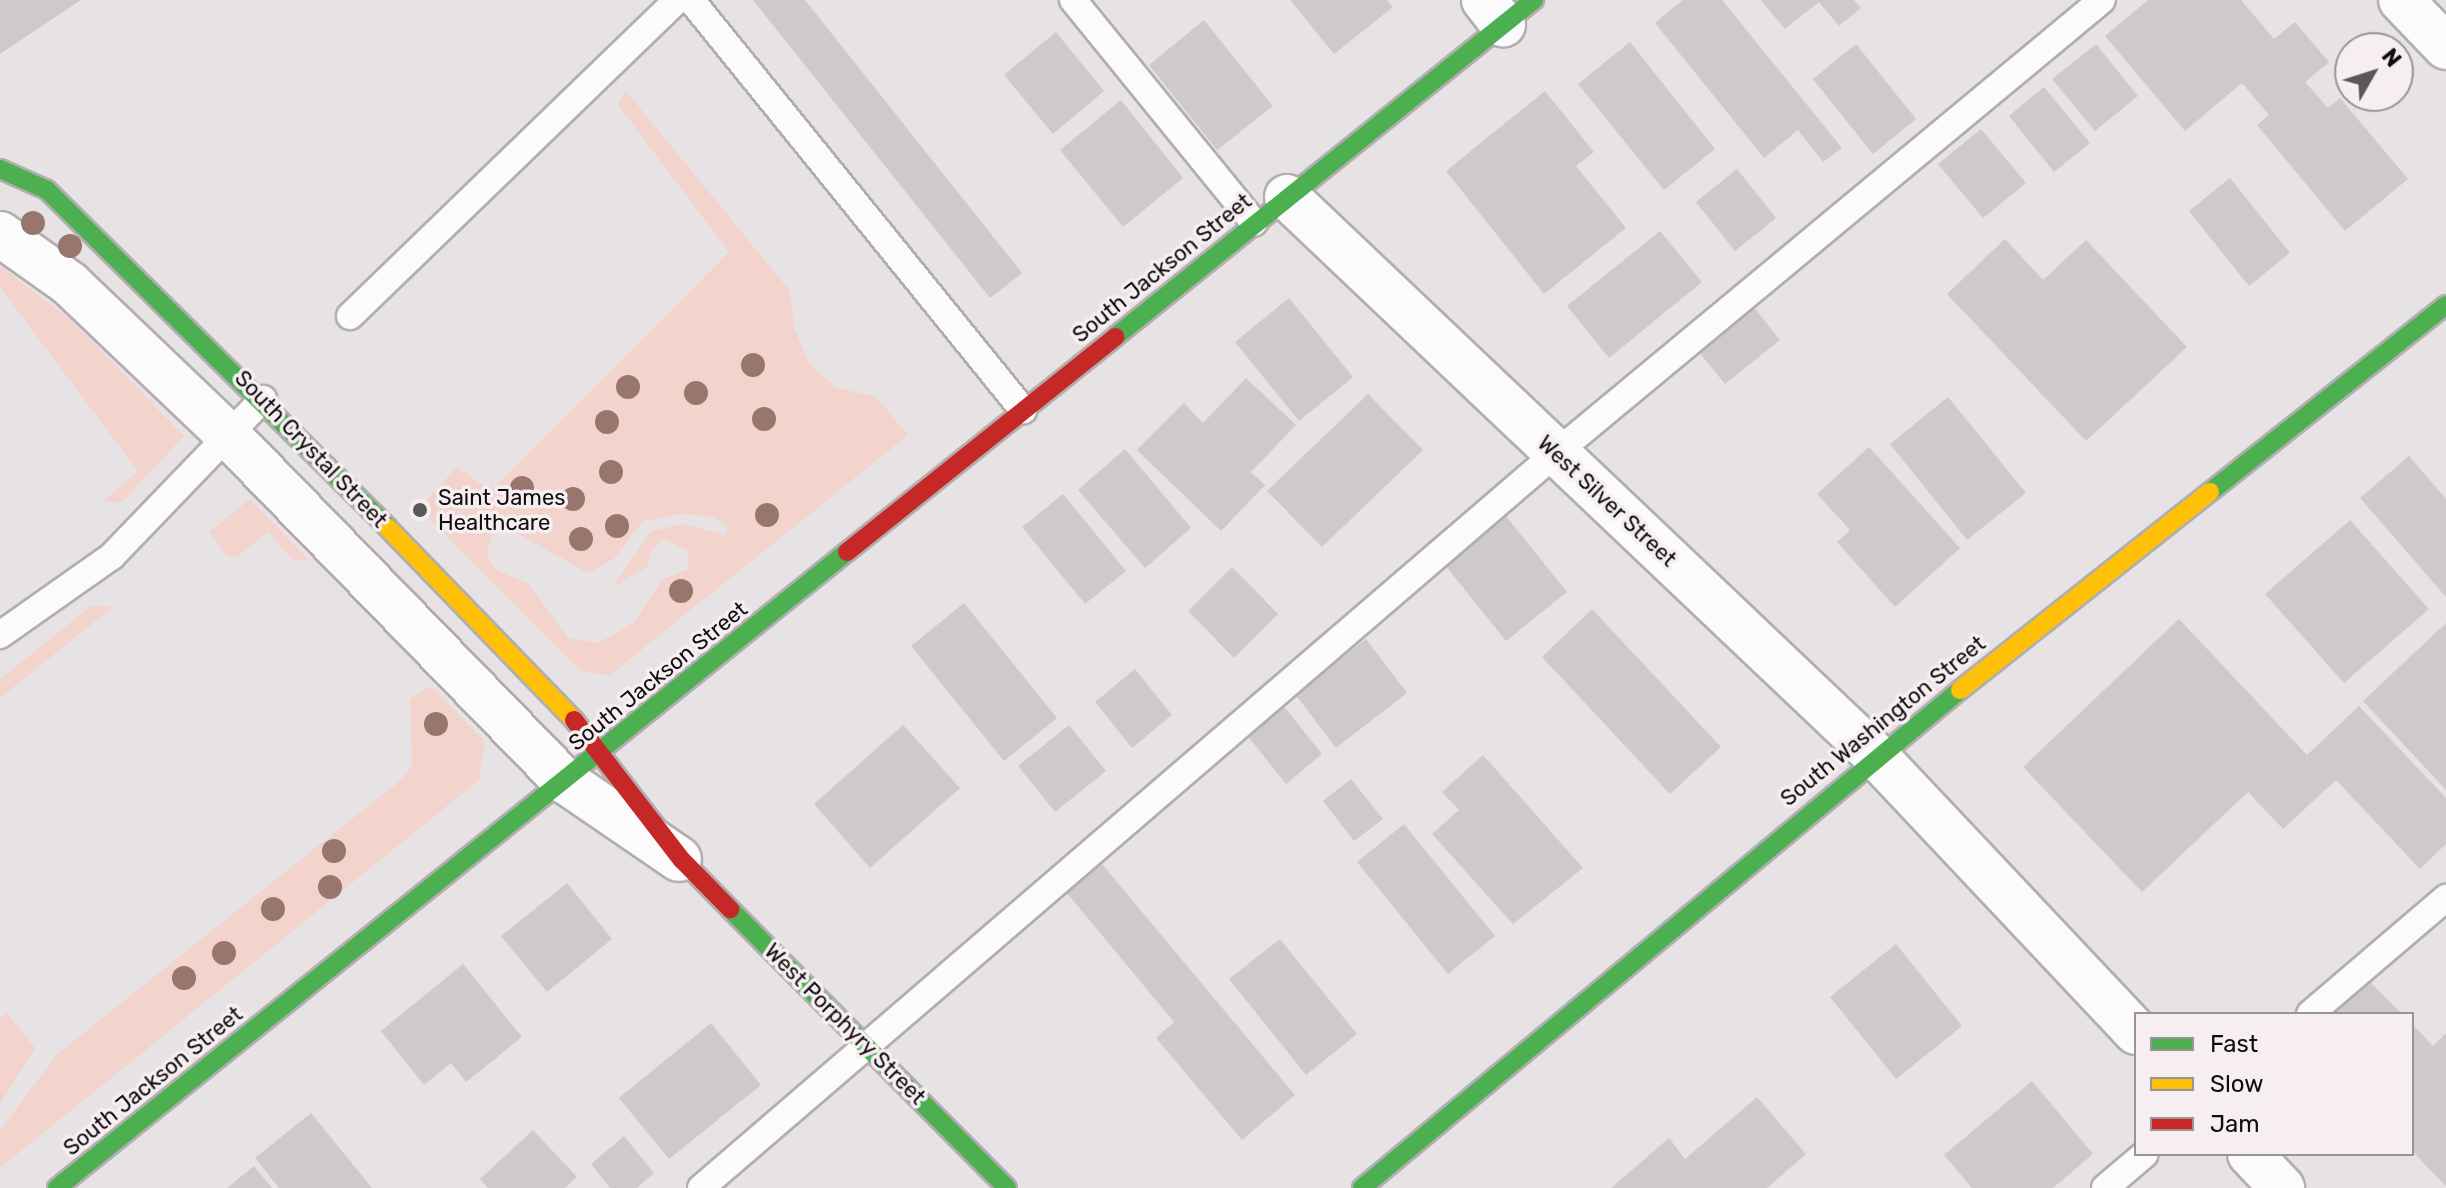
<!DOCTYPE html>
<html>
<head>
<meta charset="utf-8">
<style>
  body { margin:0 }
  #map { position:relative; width:2446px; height:1188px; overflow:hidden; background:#e7e2e4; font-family:Rubik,sans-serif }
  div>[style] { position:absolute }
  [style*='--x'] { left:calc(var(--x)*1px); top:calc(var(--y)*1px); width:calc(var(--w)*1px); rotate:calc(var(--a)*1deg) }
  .green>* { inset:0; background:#f2d4cd }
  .building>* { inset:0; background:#cecacb }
  .roads { filter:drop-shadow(2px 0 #b2aeb0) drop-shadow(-2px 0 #b2aeb0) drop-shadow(0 2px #b2aeb0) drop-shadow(0 -2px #b2aeb0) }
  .lane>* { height:26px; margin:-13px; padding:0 13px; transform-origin:13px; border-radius:13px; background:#fbfbfb }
  .street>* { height:44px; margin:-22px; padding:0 22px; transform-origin:22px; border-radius:22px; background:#fbfbfb }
  .fast>* { height:18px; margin:-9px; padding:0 9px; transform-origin:9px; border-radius:9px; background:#4caf50 }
  .slow>* { height:18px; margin:-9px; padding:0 9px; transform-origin:9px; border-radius:9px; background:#ffc107 }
  .jam>* { height:18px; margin:-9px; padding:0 9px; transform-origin:9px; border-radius:9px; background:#c62828 }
  .trees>* { width:24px; height:24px; margin:-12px; border-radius:50%; background:#98766e }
  .dots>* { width:22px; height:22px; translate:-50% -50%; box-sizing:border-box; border:4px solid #f6eef1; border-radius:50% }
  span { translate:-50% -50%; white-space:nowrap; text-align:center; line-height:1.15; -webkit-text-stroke:7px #f6eef1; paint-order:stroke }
  .street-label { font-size:22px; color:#100d0e }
  .poi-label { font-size:22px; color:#100d0e }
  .left { translate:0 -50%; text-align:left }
  .legend { position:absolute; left:2134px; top:1012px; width:280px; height:144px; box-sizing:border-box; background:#f6eef1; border:2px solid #9a9496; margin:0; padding:10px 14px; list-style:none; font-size:24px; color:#100d0e }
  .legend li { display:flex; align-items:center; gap:16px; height:40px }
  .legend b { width:40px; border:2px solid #9a9496 }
  .north { position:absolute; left:2334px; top:32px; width:80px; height:80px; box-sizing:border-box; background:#f6eef1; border:2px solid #9a9496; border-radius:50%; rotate:51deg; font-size:22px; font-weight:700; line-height:32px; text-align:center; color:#100d0e }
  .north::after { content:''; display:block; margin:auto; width:28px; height:36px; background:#5b5859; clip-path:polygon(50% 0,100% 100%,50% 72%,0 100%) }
</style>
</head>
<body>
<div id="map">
  <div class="green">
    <div style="clip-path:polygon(evenodd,626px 91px,790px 291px,794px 327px,809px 363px,835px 387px,876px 397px,908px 435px,609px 676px,580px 670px,419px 508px,457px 467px,491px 491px,729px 252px,618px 105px,626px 91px,682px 514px,714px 517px,727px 526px,725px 535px,683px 524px,651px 531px,613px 587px,648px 566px,651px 550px,664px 539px,688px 551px,688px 569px,662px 580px,634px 623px,598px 643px,568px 638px,529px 584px,494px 569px,487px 553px,492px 534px,506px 527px,588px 573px,614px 559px,643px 521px,682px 514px)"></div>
    <div style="clip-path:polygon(0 266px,70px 319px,184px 436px,121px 503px,103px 501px,138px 471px,0 287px)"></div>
    <div style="clip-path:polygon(250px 499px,309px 560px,293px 560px,268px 532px,237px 557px,227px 556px,209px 532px)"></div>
    <div style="clip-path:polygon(92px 605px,113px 607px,0 698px,0 679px)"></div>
    <div style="clip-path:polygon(431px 686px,485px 742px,479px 780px,0 1168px,0 1131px,57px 1054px,401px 780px,412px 766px,410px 699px)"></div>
    <div style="clip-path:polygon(7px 1013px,35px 1048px,0 1104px,0 1018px)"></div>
  </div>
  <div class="building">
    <div style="clip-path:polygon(0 0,81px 0,0 54px)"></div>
    <div style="clip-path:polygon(753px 0,805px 0,1022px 273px,990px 298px)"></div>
    <div style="clip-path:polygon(1290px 0,1387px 0,1393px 7px,1334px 54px)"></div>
    <div style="clip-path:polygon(1683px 0,1722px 0,1842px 148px,1823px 162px,1798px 130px,1764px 158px,1655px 23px)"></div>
    <div style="clip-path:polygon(1761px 0,1854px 0,1861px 8px,1839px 26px,1819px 2px,1785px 29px)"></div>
    <div style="clip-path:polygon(2148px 0,2241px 0,2274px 39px,2295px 22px,2329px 62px,2305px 82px,2328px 108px,2340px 98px,2408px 179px,2345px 231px,2257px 125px,2269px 115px,2242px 83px,2185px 131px,2105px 36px)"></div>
    <div style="clip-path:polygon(1204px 20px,1273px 106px,1217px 150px,1149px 65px)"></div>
    <div style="clip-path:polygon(1056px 32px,1104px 91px,1053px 134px,1004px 75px)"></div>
    <div style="clip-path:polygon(1630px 42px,1715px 149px,1664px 190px,1578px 84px)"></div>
    <div style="clip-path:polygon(1856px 44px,1916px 119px,1873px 154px,1813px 79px)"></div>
    <div style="clip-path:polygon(2096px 44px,2138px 96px,2095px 131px,2052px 79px)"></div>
    <div style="clip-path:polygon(2044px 87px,2090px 143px,2054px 172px,2009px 116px)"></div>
    <div style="clip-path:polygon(1545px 91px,1594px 152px,1576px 166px,1626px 228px,1544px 294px,1446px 171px)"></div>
    <div style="clip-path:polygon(1121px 100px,1183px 178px,1123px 227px,1060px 150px)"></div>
    <div style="clip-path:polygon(1981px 129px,2026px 183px,1983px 218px,1938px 164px)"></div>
    <div style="clip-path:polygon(1737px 169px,1776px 218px,1735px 251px,1696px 202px)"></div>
    <div style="clip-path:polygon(2230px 178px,2290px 253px,2249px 286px,2189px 211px)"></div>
    <div style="clip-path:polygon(1660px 231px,1702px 282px,1609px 358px,1567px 306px)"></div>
    <div style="clip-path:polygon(2005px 239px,2043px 280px,2086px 240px,2187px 347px,2086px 441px,1947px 294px)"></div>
    <div style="clip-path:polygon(1289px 298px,1353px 377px,1299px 421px,1235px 342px)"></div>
    <div style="clip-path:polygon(1753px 306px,1780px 340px,1725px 384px,1698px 351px)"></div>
    <div style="clip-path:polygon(1246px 378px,1296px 425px,1251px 472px,1265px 485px,1221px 531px,1137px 450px,1184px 403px,1203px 423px)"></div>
    <div style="clip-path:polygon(1368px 394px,1423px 450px,1322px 547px,1267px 491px)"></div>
    <div style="clip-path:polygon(1948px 397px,2026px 493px,1967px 540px,1890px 444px)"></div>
    <div style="clip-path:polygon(1869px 447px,1960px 548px,1895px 607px,1837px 542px,1850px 530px,1817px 494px)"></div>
    <div style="clip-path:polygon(1125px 449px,1191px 528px,1145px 568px,1078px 490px)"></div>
    <div style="clip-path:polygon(2409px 456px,2446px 499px,2446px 597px,2360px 498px)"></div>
    <div style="clip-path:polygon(1063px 494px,1126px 571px,1085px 604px,1022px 527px)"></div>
    <div style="clip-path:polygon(1506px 516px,1567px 592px,1506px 641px,1445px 565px)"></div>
    <div style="clip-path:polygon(2350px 520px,2429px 609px,2344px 683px,2265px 594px)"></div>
    <div style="clip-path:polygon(1232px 567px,1278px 614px,1234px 658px,1188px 611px)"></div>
    <div style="clip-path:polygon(964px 603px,1057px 718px,1004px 761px,911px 646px)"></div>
    <div style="clip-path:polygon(1592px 609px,1721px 747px,1670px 794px,1542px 657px)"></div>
    <div style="clip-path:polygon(2179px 619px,2307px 755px,2359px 706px,2446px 798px,2446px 844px,2420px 869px,2336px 780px,2283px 829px,2248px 792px,2142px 892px,2023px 767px)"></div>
    <div style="clip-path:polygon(2446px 623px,2446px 790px,2363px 701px)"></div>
    <div style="clip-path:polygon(1366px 639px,1407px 693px,1336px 748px,1295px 694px)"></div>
    <div style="clip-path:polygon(1135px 669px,1172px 715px,1132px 748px,1095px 702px)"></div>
    <div style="clip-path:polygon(1282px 704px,1322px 754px,1286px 784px,1246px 734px)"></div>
    <div style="clip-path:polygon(903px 725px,960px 788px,870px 868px,814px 804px)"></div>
    <div style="clip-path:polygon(1069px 725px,1106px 771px,1055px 812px,1018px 766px)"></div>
    <div style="clip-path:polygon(1483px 755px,1583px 868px,1513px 924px,1432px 834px,1459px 810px,1442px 792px)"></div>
    <div style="clip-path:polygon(1351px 779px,1383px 819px,1354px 841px,1323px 801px)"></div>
    <div style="clip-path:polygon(1404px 824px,1495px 936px,1448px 974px,1357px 862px)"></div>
    <div style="clip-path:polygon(1102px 864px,1295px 1095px,1242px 1140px,1156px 1038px,1174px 1022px,1067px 893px)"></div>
    <div style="clip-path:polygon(567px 883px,612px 939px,547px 992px,501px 936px)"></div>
    <div style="clip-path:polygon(1280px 939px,1357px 1034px,1306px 1075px,1229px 979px)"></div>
    <div style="clip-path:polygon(1896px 944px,1962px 1026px,1896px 1079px,1830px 997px)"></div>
    <div style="clip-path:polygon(463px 964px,522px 1037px,466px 1082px,451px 1063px,424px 1085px,381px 1031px)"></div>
    <div style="clip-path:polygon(2368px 980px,2402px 1014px,2333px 1014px)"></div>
    <div style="clip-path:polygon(711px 1023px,761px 1085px,669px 1159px,619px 1098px)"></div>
    <div style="clip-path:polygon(2412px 1024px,2433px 1046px,2446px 1033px,2446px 1186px,2412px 1151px)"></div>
    <div style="clip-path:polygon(2032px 1081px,2093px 1154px,2053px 1188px,1972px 1188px,1944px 1155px)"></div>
    <div style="clip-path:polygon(1757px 1097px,1806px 1154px,1767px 1188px,1611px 1188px,1669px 1138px,1685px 1159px)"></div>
    <div style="clip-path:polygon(311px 1113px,372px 1188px,279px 1188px,255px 1158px)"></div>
    <div style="clip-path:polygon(533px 1130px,577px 1177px,565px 1188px,488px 1188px,480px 1179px)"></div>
    <div style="clip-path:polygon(624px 1136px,654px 1173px,637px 1188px,610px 1188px,591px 1164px)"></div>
    <div style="clip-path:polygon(254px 1166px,272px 1188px,227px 1188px)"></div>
  </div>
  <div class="roads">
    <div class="lane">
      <div style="--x:691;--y:0;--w:528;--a:51"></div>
      <div style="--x:1073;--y:0;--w:287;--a:50.9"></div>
      <div style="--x:350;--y:316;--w:455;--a:-44"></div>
      <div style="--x:0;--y:635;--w:137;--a:-35.2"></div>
      <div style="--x:112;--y:556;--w:218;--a:-46.1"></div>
      <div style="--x:2310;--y:1014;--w:179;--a:-40.5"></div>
      <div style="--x:701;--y:1188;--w:1127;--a:-40.68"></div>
      <div style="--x:1556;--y:453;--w:709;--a:-39.68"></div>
      <div style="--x:2105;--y:1188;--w:52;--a:-40.4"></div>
    </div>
    <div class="street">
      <div style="--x:1484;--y:0;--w:31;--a:52"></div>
      <div style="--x:2401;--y:0;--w:65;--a:46.2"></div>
      <div style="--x:1287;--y:197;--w:812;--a:43.5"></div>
      <div style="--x:1876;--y:756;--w:379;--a:46.7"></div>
      <div style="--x:0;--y:234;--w:86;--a:35.5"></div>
      <div style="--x:70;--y:284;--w:220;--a:43.7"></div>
      <div style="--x:229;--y:436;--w:482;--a:45.8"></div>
      <div style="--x:565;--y:781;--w:138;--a:34.4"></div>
      <div style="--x:2250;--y:1154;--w:47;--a:46.7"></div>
    </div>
    <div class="fast">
      <div style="--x:0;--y:169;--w:51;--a:24.1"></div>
      <div style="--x:47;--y:190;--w:479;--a:44.7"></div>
      <div style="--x:1115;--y:337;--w:538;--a:-38.81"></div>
      <div style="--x:2210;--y:492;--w:301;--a:-38.4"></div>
      <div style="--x:730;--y:909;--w:393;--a:45.2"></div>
      <div style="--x:57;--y:1188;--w:1014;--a:-38.84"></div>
      <div style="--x:1362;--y:1188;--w:778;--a:-39.79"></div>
    </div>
    <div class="slow">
      <div style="--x:387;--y:527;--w:269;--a:45.9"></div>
      <div style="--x:1960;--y:690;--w:319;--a:-38.4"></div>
    </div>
    <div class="jam">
      <div style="--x:847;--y:552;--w:344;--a:-38.7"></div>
      <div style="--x:574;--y:720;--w:177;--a:52.4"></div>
      <div style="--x:682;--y:860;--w:69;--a:45.6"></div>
    </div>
  </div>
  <div class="trees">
    <div style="left:33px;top:223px"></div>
    <div style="left:70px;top:246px"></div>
    <div style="left:753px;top:365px"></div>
    <div style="left:628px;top:387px"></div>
    <div style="left:696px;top:393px"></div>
    <div style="left:764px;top:419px"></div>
    <div style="left:607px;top:422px"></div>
    <div style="left:611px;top:472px"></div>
    <div style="left:522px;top:488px"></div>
    <div style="left:573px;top:499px"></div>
    <div style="left:767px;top:515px"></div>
    <div style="left:617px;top:526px"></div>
    <div style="left:581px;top:539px"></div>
    <div style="left:681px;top:591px"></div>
    <div style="left:436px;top:724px"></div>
    <div style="left:334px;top:851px"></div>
    <div style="left:330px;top:887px"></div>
    <div style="left:273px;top:909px"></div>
    <div style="left:224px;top:953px"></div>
    <div style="left:184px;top:978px"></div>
  </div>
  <div class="dots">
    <div style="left:420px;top:510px;background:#5b5859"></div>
  </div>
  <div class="street-label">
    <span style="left:1162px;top:268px;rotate:-39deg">South Jackson Street</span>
    <span style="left:311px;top:449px;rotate:46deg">South Crystal Street</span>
    <span style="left:1607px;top:501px;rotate:43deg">West Silver Street</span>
    <span style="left:658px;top:676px;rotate:-39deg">South Jackson Street</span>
    <span style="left:1883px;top:721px;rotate:-39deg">South Washington Street</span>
    <span style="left:845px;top:1024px;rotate:45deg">West Porphyry Street</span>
    <span style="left:153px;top:1081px;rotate:-39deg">South Jackson Street</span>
  </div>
  <div class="poi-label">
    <span class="left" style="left:438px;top:510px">Saint James<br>Healthcare</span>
  </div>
  <ul class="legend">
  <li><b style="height:10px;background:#4caf50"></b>Fast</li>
  <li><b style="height:10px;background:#ffc107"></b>Slow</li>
  <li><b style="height:10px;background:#c62828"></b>Jam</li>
  </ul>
  <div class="north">N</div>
</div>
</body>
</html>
